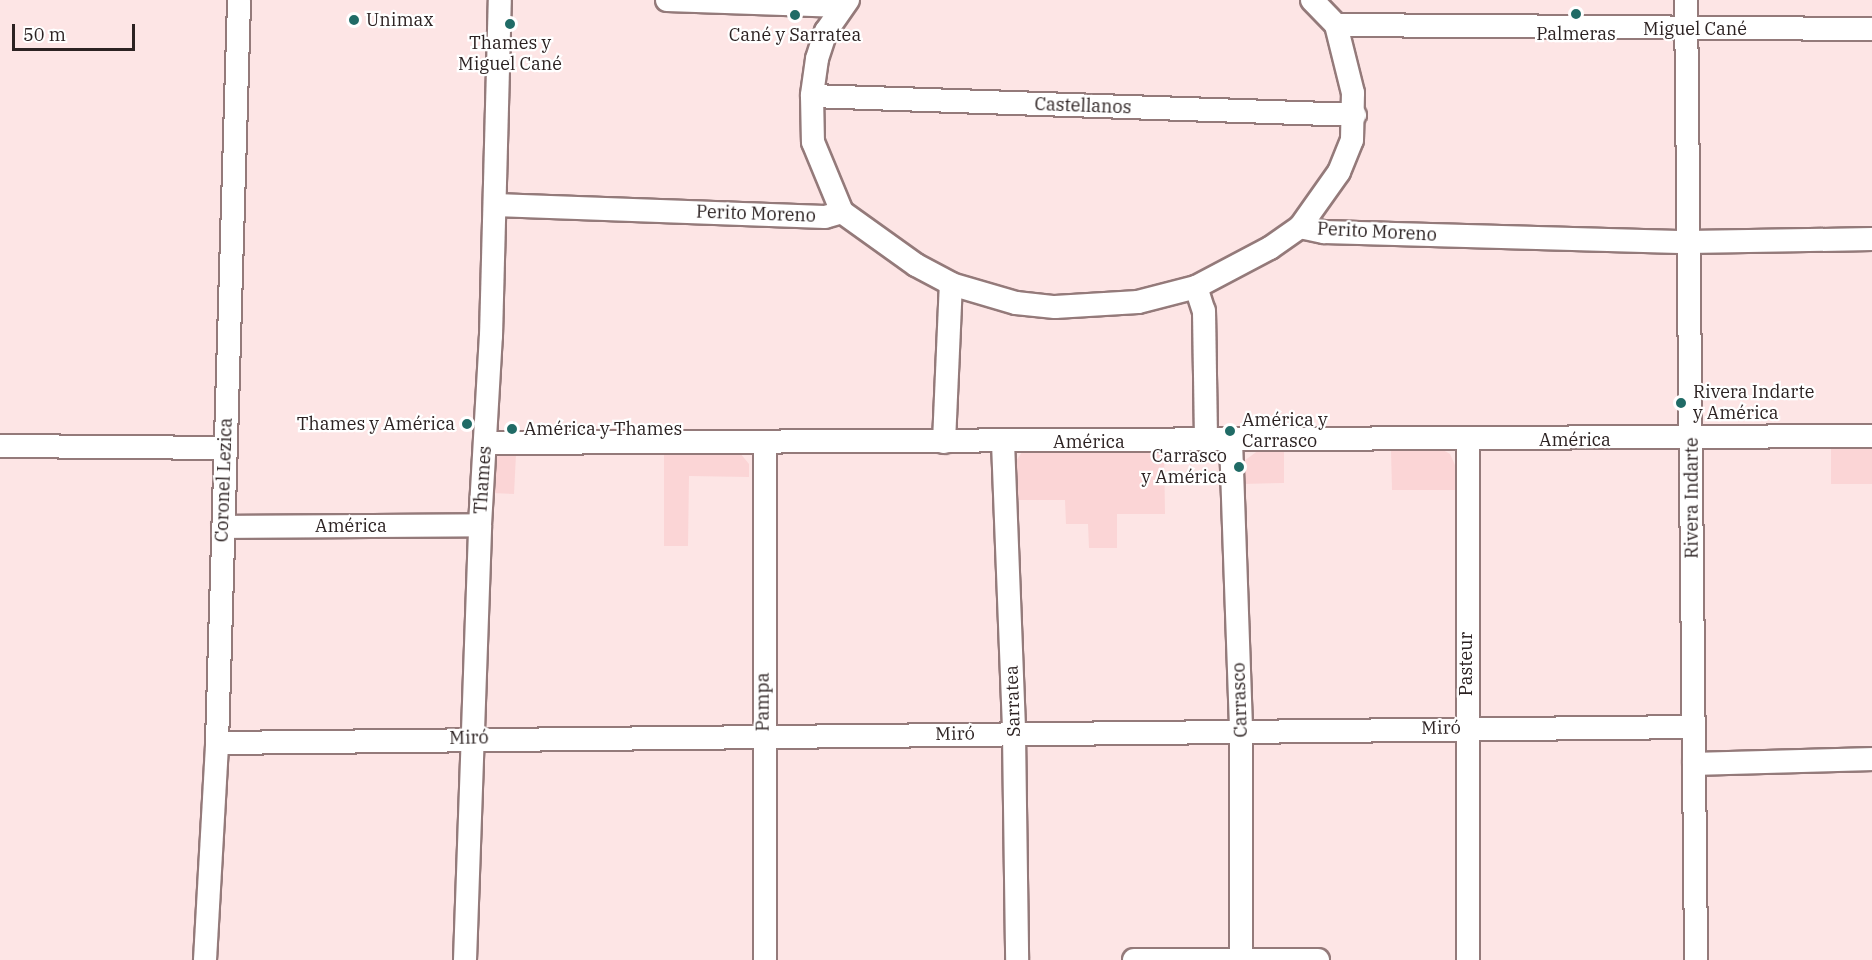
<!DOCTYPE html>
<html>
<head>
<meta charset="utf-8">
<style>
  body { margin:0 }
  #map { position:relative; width:1872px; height:960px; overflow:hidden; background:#fde5e5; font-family:"IBM Plex Serif",serif }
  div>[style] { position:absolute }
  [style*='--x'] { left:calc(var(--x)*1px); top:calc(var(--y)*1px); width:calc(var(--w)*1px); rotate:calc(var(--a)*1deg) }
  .built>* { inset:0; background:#fbd5d6 }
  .roads { filter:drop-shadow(2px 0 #947a7a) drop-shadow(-2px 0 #947a7a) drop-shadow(0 2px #947a7a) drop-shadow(0 -2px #947a7a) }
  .minor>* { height:22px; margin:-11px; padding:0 11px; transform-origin:11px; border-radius:11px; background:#fff }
  .dots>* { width:16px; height:16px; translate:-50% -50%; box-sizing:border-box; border:3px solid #fff; border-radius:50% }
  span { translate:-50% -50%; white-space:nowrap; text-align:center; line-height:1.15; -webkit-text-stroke:4.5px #fff; paint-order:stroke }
  .poi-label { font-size:18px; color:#2c2222 }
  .left { translate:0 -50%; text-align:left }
  .right { translate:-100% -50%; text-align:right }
  .street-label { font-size:18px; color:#2c2222 }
  .scale { position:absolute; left:12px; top:24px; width:123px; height:27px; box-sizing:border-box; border:3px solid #2c2222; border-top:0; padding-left:8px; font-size:18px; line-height:21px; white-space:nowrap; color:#2c2222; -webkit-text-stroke:4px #fff; paint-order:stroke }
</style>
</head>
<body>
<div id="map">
  <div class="built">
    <div style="clip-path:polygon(1831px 445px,1872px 446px,1872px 484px,1831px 484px)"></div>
    <div style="clip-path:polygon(1164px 448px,1165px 514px,1117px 514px,1117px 548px,1089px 548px,1088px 524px,1066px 524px,1065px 500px,1014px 500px,1014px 464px,1024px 449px)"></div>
    <div style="clip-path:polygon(1259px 450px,1284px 450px,1284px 483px,1242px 484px,1244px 461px)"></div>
    <div style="clip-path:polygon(1391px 450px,1443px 450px,1450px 454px,1455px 465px,1455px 490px,1392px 490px)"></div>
    <div style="clip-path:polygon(664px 453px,740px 453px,749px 464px,749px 477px,689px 476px,688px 546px,664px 546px)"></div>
    <div style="clip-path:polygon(502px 454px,516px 454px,514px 494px,490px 493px,494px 459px)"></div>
  </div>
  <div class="roads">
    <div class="minor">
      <div style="--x:667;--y:0;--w:175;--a:2"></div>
      <div style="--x:848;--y:0;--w:38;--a:125"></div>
      <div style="--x:826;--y:31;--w:29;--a:108"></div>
      <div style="--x:817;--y:59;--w:37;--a:98"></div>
      <div style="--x:812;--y:96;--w:46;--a:88.8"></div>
      <div style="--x:813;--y:142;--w:76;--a:67.5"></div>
      <div style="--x:842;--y:212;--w:91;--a:35.6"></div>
      <div style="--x:916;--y:265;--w:40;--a:28"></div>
      <div style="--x:951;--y:284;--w:68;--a:16.3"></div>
      <div style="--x:1016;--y:303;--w:39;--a:6"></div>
      <div style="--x:1055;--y:307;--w:83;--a:-3.4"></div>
      <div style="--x:1138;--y:302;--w:60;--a:-14.5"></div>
      <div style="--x:1196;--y:287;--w:84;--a:-27.8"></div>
      <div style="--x:1270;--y:248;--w:37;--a:-35"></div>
      <div style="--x:1300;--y:227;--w:67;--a:-54.7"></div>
      <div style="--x:1339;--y:172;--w:35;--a:-68"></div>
      <div style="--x:1352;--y:140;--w:47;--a:-88.8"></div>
      <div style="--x:1353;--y:93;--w:70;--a:-104"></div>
      <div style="--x:1312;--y:0;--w:35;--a:46"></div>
      <div style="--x:1336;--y:25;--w:536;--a:0.43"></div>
      <div style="--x:1686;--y:0;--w:960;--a:89.4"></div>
      <div style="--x:812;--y:96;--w:543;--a:2"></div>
      <div style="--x:495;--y:205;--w:330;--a:2.1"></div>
      <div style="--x:825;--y:217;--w:18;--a:-16"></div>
      <div style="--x:1300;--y:227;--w:25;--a:12"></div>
      <div style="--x:1324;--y:232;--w:364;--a:1.6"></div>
      <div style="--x:1688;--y:242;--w:184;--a:-0.9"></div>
      <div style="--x:1196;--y:287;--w:25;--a:72"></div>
      <div style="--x:1204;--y:311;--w:130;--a:89.1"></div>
      <div style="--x:1468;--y:440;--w:520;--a:90"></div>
      <div style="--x:1231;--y:441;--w:290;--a:88"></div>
      <div style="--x:1241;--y:731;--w:229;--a:90"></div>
      <div style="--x:944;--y:442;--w:158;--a:-87.5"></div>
      <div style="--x:1003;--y:442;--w:292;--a:87.8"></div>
      <div style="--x:1014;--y:734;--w:226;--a:89.2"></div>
      <div style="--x:485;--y:443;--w:1387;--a:-0.29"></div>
      <div style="--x:765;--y:443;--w:517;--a:90"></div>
      <div style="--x:0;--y:446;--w:225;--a:0.5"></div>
      <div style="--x:223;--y:527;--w:257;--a:-0.4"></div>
      <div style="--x:217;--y:743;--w:1477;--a:-0.62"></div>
      <div style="--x:1694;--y:764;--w:178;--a:-1.6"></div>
      <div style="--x:205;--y:960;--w:217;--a:-86.8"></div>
      <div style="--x:217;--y:743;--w:743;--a:-88.3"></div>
      <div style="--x:465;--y:960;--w:435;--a:-88"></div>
      <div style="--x:480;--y:525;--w:189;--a:-86.7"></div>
      <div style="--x:491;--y:336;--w:336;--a:-88.5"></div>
      <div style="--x:1134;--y:960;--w:184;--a:0"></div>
    </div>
  </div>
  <div class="dots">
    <div style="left:1576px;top:14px;background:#206b66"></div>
    <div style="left:795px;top:15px;background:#206b66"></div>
    <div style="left:354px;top:20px;background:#206b66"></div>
    <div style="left:510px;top:24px;background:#206b66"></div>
    <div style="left:1681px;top:403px;background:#206b66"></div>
    <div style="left:467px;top:424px;background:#206b66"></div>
    <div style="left:512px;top:429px;background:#206b66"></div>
    <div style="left:1230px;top:431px;background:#206b66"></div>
    <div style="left:1239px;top:467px;background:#206b66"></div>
  </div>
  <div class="poi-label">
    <span class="left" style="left:366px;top:20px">Unimax</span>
    <span style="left:1576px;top:34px">Palmeras</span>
    <span style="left:795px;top:35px">Cané y Sarratea</span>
    <span style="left:510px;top:54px">Thames y<br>Miguel Cané</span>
    <span class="left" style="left:1693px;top:403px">Rivera Indarte<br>y América</span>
    <span class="left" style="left:1242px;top:431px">América y<br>Carrasco</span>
    <span class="right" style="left:455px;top:424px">Thames y América</span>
    <span class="left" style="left:524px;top:429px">América y Thames</span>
    <span class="right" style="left:1227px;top:467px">Carrasco<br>y América</span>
  </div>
  <div class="street-label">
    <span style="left:1695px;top:29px">Miguel Cané</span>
    <span style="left:1083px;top:106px;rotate:2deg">Castellanos</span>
    <span style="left:756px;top:214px;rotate:2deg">Perito Moreno</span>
    <span style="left:1377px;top:232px;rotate:3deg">Perito Moreno</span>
    <span style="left:1575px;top:440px">América</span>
    <span style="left:1089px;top:442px">América</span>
    <span style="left:224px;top:480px;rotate:-88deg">Coronel Lezica</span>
    <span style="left:483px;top:480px;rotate:-86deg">Thames</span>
    <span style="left:1692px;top:498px;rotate:-90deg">Rivera Indarte</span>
    <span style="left:351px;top:526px">América</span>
    <span style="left:1466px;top:664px;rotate:-90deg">Pasteur</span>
    <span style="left:1240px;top:700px;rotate:-92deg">Carrasco</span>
    <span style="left:1013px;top:701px;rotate:-92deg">Sarratea</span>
    <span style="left:763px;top:702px;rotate:-90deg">Pampa</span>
    <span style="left:1441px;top:728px;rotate:-1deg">Miró</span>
    <span style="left:955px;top:734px;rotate:-1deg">Miró</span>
    <span style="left:469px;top:738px;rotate:-1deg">Miró</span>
  </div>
  <div class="scale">50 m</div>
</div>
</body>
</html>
